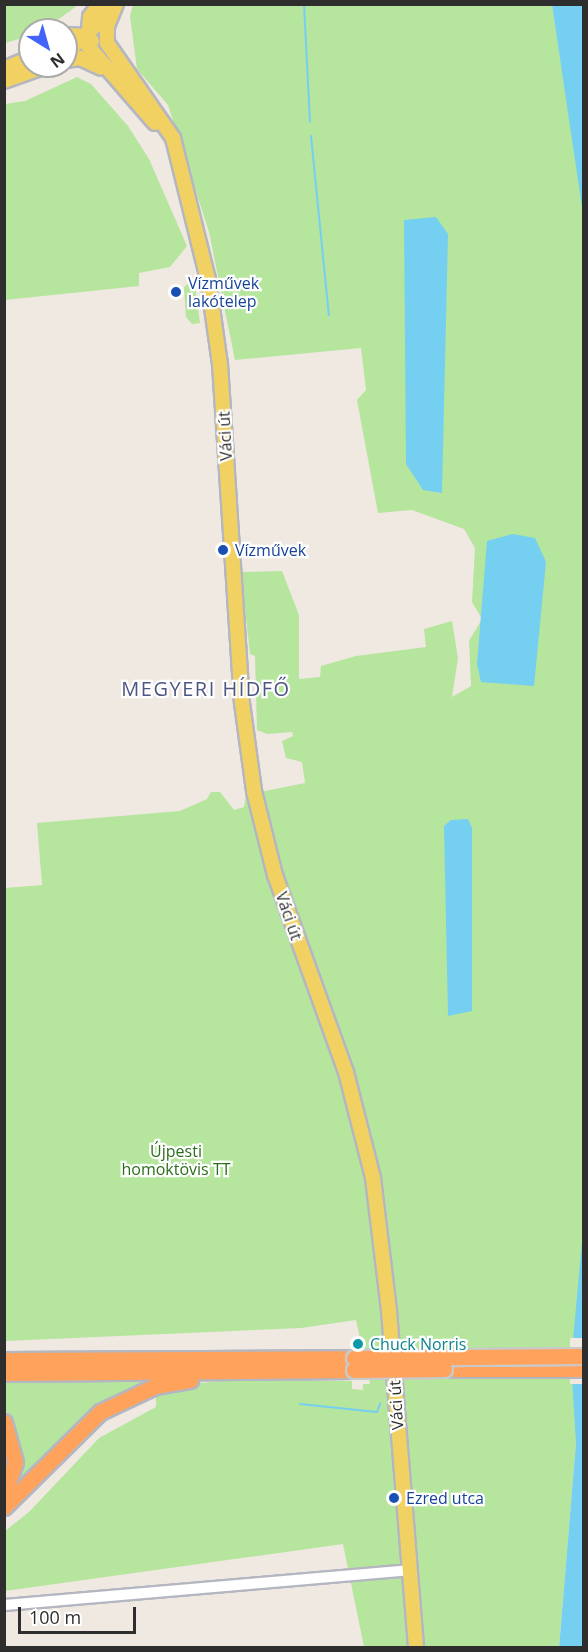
<!DOCTYPE html>
<html>
<head>
<meta charset="utf-8">
<style>
  body { margin:0 }
  #map { position:relative; width:588px; height:1652px; overflow:hidden; background:#efe9e1; font-family:"Open Sans",sans-serif }
  div>[style] { position:absolute }
  [style*='--x'] { left:calc(var(--x)*1px); top:calc(var(--y)*1px); width:calc(var(--w)*1px); rotate:calc(var(--a)*1deg) }
  .green>* { inset:0; background:#b6e59e }
  .water>* { inset:0; background:#75cff0 }
  .pier>* { inset:0; background:#efe9e1 }
  .stream>* { height:2px; margin:-1px; padding:0 1px; transform-origin:1px; border-radius:1px; background:#75cff0 }
  .roads { filter:drop-shadow(2px 0 #b4b7c1) drop-shadow(-2px 0 #b4b7c1) drop-shadow(0 2px #b4b7c1) drop-shadow(0 -2px #b4b7c1) }
  .minor>* { height:10px; margin:-5px; padding:0 5px; transform-origin:5px; border-radius:5px; background:#fff }
  .major>* { height:14px; margin:-7px; padding:0 7px; transform-origin:7px; border-radius:7px; background:#f2d163 }
  .highway>* { height:15px; margin:-7.5px; padding:0 7.5px; transform-origin:7.5px; border-radius:7.5px; background:#ffa35c }
  .bridges { filter:drop-shadow(2px 0 #c9c9c9) drop-shadow(-2px 0 #c9c9c9) drop-shadow(0 2px #c9c9c9) drop-shadow(0 -2px #c9c9c9) }
  .highway-bridge>* { height:15px; margin:-7.5px; padding:0 7.5px; transform-origin:7.5px; border-radius:7.5px; background:#ffa35c }
  .dots>* { width:16px; height:16px; translate:-50% -50%; box-sizing:border-box; border:3px solid #fff; border-radius:50% }
  span { translate:-50% -50%; white-space:nowrap; text-align:center; line-height:1.15; -webkit-text-stroke:4.5px #fff; paint-order:stroke }
  .transit-label { font-size:16px; color:#164399 }
  .left { translate:0 -50%; text-align:left }
  .street-label { font-size:16px; color:#2e2e2e }
  .park-label { font-size:16px; color:#2c6e1b }
  .culture-label { font-size:16px; color:#0d838f }
  .quarter-label { font-size:20px; color:#4d5680; letter-spacing:1.5px }
  .frame { position:absolute; inset:0; border:6px solid #2e2e2e; pointer-events:none }
  .north { position:absolute; left:18px; top:18px; width:60px; height:60px; box-sizing:border-box; background:#fff; border:2px solid #ababab; border-radius:50%; rotate:143deg; font-size:16px; font-weight:700; line-height:24px; text-align:center; color:#2e2e2e }
  .north::after { content:''; display:block; margin:auto; width:21px; height:27px; background:#4264fb; clip-path:polygon(50% 0,100% 100%,50% 72%,0 100%) }
  .scale { position:absolute; left:18px; top:1607px; width:118px; height:27px; box-sizing:border-box; border:3px solid #2e2e2e; border-top:0; padding-left:8px; font-size:18px; line-height:21px; white-space:nowrap; color:#2e2e2e; -webkit-text-stroke:4px #fff; paint-order:stroke }
</style>
</head>
<body>
<div id="map">
  <div class="green">
    <div style="clip-path:polygon(5px 4px,78px 4px,78px 5px,44px 30px,30px 30px,30px 36px,5px 43px)"></div>
    <div style="clip-path:polygon(133px 5px,552px 5px,584px 214px,584px 1231px,576px 1443px,559px 1647px,364px 1647px,343px 1544px,5px 1591px,5px 1531px,29px 1512px,99px 1438px,156px 1407px,156px 1388px,228px 1380px,352px 1381px,352px 1389px,363px 1390px,363px 1384px,370px 1384px,356px 1320px,301px 1328px,5px 1341px,5px 888px,42px 885px,37px 823px,180px 811px,207px 799px,211px 792px,220px 792px,234px 810px,244px 807px,246px 795px,305px 783px,302px 762px,286px 758px,282px 741px,293px 736px,292px 732px,267px 734px,257px 730px,255px 656px,250px 654px,241px 572px,282px 571px,299px 615px,299px 679px,320px 677px,321px 666px,356px 656px,426px 647px,424px 629px,452px 621px,458px 658px,452px 697px,471px 686px,469px 641px,482px 619px,472px 602px,475px 548px,464px 529px,412px 510px,378px 513px,357px 400px,366px 390px,361px 348px,235px 360px,209px 232px,168px 105px,137px 69px,130px 16px)"></div>
    <div style="clip-path:polygon(77px 77px,91px 84px,128px 126px,149px 159px,187px 246px,170px 267px,139px 273px,139px 286px,5px 300px,5px 104px,25px 101px)"></div>
    <div style="clip-path:polygon(194px 279px,200px 323px,192px 324px,186px 317px,184px 287px)"></div>
    <div style="clip-path:polygon(149px 1379px,91px 1411px,13px 1490px,19px 1443px,5px 1409px,4px 1380px)"></div>
  </div>
  <div class="water">
    <div style="clip-path:polygon(552px 5px,583px 5px,583px 214px)"></div>
    <div style="clip-path:polygon(436px 217px,448px 234px,442px 493px,423px 490px,406px 464px,404px 220px)"></div>
    <div style="clip-path:polygon(513px 534px,535px 538px,546px 562px,534px 686px,481px 682px,477px 664px,487px 541px)"></div>
    <div style="clip-path:polygon(468px 819px,472px 828px,472px 1011px,448px 1016px,444px 826px,451px 820px)"></div>
    <div style="clip-path:polygon(583px 1231px,583px 1647px,559px 1648px,576px 1443px,571px 1362px)"></div>
  </div>
  <div class="pier">
    <div style="clip-path:polygon(570px 1338px,583px 1338px,583px 1384px,570px 1384px)"></div>
  </div>
  <div class="stream">
    <div style="--x:304;--y:4;--w:118;--a:87.1"></div>
    <div style="--x:311;--y:136;--w:180;--a:84.3"></div>
    <div style="--x:300;--y:1404;--w:77;--a:5.9"></div>
    <div style="--x:377;--y:1412;--w:9;--a:-69"></div>
  </div>
  <div class="roads">
    <div class="minor">
      <div style="--x:4;--y:1605;--w:407;--a:-4.9"></div>
    </div>
    <div class="major">
      <div style="--x:100;--y:4;--w:16;--a:128"></div>
      <div style="--x:90;--y:17;--w:29;--a:94"></div>
      <div style="--x:88;--y:46;--w:102;--a:49"></div>
      <div style="--x:116;--y:4;--w:24;--a:112"></div>
      <div style="--x:107;--y:26;--w:17;--a:90"></div>
      <div style="--x:107;--y:43;--w:116;--a:55.2"></div>
      <div style="--x:173;--y:138;--w:145;--a:76.1"></div>
      <div style="--x:208;--y:279;--w:86;--a:82"></div>
      <div style="--x:220;--y:364;--w:340;--a:86.3"></div>
      <div style="--x:242;--y:703;--w:89;--a:82.2"></div>
      <div style="--x:254;--y:791;--w:87;--a:76"></div>
      <div style="--x:275;--y:875;--w:209;--a:70.2"></div>
      <div style="--x:346;--y:1072;--w:109;--a:75.7"></div>
      <div style="--x:373;--y:1178;--w:134;--a:83.1"></div>
      <div style="--x:389;--y:1311;--w:338;--a:85.4"></div>
      <div style="--x:67;--y:35;--w:20;--a:3"></div>
      <div style="--x:87;--y:36;--w:7;--a:45"></div>
      <div style="--x:66;--y:53;--w:60;--a:-43"></div>
      <div style="--x:66;--y:60;--w:14;--a:-8"></div>
      <div style="--x:80;--y:58;--w:23;--a:25"></div>
      <div style="--x:4;--y:69;--w:28;--a:-23"></div>
      <div style="--x:4;--y:81;--w:45;--a:-19.7"></div>
    </div>
    <div class="highway">
      <div style="--x:4;--y:1360;--w:350;--a:-0.3"></div>
      <div style="--x:444;--y:1369;--w:140;--a:0"></div>
      <div style="--x:4;--y:1373;--w:350;--a:-0.5"></div>
      <div style="--x:4;--y:1422;--w:41;--a:74.6"></div>
      <div style="--x:15;--y:1462;--w:35;--a:108"></div>
      <div style="--x:4;--y:1507;--w:135;--a:-44.7"></div>
      <div style="--x:100;--y:1412;--w:61;--a:-25.3"></div>
      <div style="--x:155;--y:1386;--w:36;--a:-10"></div>
    </div>
  </div>
  <div class="bridges">
    <div class="highway-bridge">
      <div style="--x:354;--y:1358;--w:228;--a:-0.5"></div>
      <div style="--x:354;--y:1370;--w:90;--a:-0.6"></div>
    </div>
  </div>
  <div class="dots">
    <div style="left:176px;top:292px;background:#1a4fb4"></div>
    <div style="left:223px;top:550px;background:#1a4fb4"></div>
    <div style="left:358px;top:1344px;background:#0f9aa8"></div>
    <div style="left:394px;top:1498px;background:#1a4fb4"></div>
  </div>
  <div class="transit-label">
    <span class="left" style="left:188px;top:292px">Vízművek<br>lakótelep</span>
    <span class="left" style="left:235px;top:550px">Vízművek</span>
    <span class="left" style="left:406px;top:1498px">Ezred utca</span>
  </div>
  <div class="street-label">
    <span style="left:225px;top:436px;rotate:-93deg">Váci út</span>
    <span style="left:289px;top:916px;rotate:71deg">Váci út</span>
    <span style="left:396px;top:1405px;rotate:-94deg">Váci út</span>
  </div>
  <div class="park-label">
    <span style="left:176px;top:1160px">Újpesti<br>homoktövis TT</span>
  </div>
  <div class="culture-label">
    <span class="left" style="left:370px;top:1344px">Chuck Norris</span>
  </div>
  <div class="quarter-label">
    <span style="left:206px;top:688px">MEGYERI HÍDFŐ</span>
  </div>
  <div class="frame"></div>
  <div class="north">N</div>
  <div class="scale">100 m</div>
</div>
</body>
</html>
